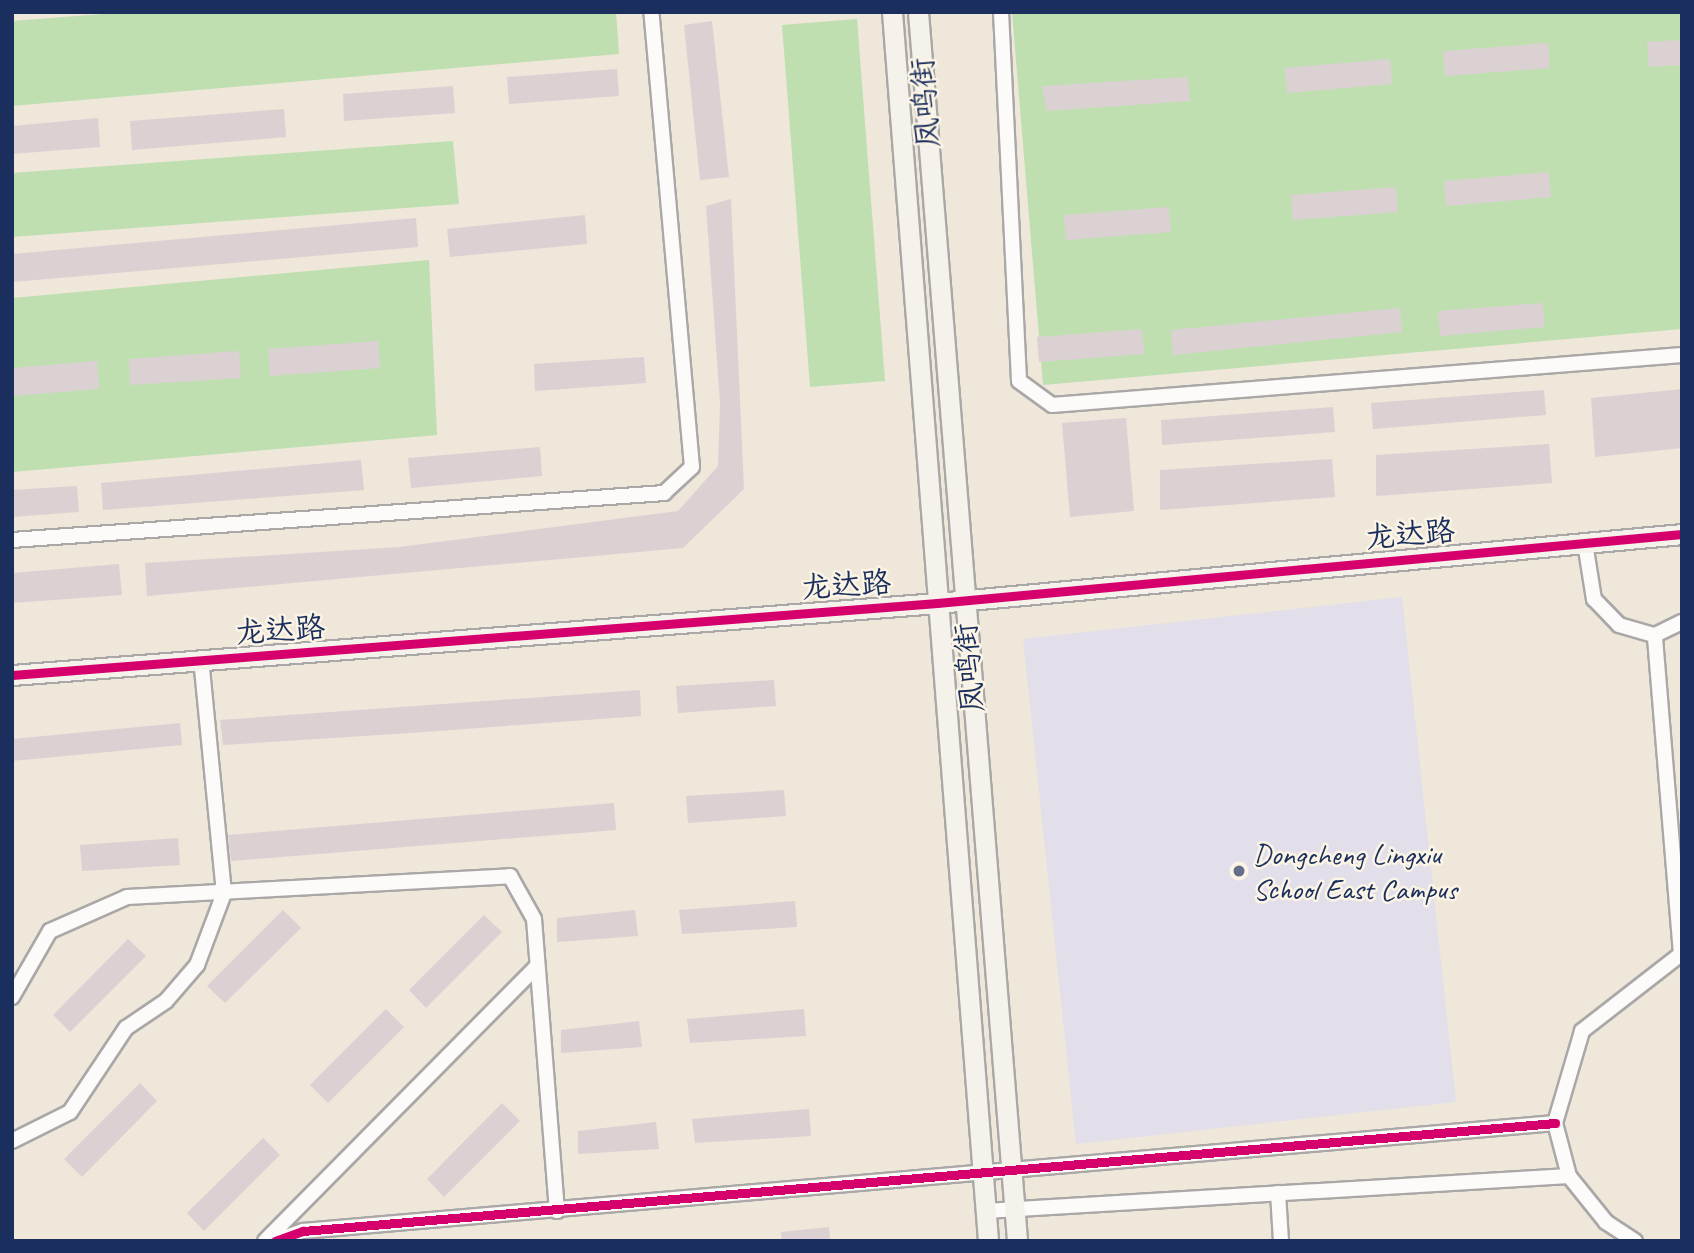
<!DOCTYPE html>
<html>
<head>
<meta charset="utf-8">
<style>
  body { margin:0 }
  #map { position:relative; width:1694px; height:1253px; overflow:hidden; background:#eee7da; font-family:Caveat,"LXGW WenKai TC",sans-serif }
  div>[style] { position:absolute }
  [style*='--x'] { left:calc(var(--x)*1px); top:calc(var(--y)*1px); width:calc(var(--w)*1px); rotate:calc(var(--a)*1deg) }
  .built>* { inset:0; background:#e2deea }
  .green>* { inset:0; background:#bfdfb1 }
  .building>* { inset:0; background:#dbd1d3 }
  .roads { filter:drop-shadow(2px 0 #aaa8a7) drop-shadow(-2px 0 #aaa8a7) drop-shadow(0 2px #aaa8a7) drop-shadow(0 -2px #aaa8a7) }
  .street>* { height:14px; margin:-7px; padding:0 7px; transform-origin:7px; border-radius:7px; background:#fcfbf9 }
  .secondary>* { height:19px; margin:-9.5px; padding:0 9.5px; transform-origin:9.5px; border-radius:9.5px; background:#f5f1eb }
  .cycleway>* { height:9px; margin:-4.5px; padding:0 4.5px; transform-origin:4.5px; border-radius:4.5px; background:#d6006c }
  .dots>* { width:19px; height:19px; translate:-50% -50%; box-sizing:border-box; border:4px solid #fcf5e5; border-radius:50% }
  span { translate:-50% -50%; white-space:nowrap; text-align:center; line-height:1.15; -webkit-text-stroke:5px #fcf5e5; paint-order:stroke }
  .street-label { font-size:30px; color:#1b2f5e }
  .poi-label { font-size:30px; color:#1b2f5e }
  .left { translate:0 -50%; text-align:left }
  .frame { position:absolute; inset:0; border:14px solid #1b2f5e; pointer-events:none }
</style>
</head>
<body>
<div id="map">
  <div class="built">
    <div style="clip-path:polygon(1402px 597px,1456px 1102px,1076px 1144px,1023px 639px)"></div>
  </div>
  <div class="green">
    <div style="clip-path:polygon(129px 12px,616px 12px,619px 54px,12px 106px,12px 21px)"></div>
    <div style="clip-path:polygon(1012px 12px,1682px 12px,1682px 329px,1043px 385px)"></div>
    <div style="clip-path:polygon(857px 19px,885px 381px,810px 387px,782px 25px)"></div>
    <div style="clip-path:polygon(453px 141px,459px 204px,12px 237px,12px 173px)"></div>
    <div style="clip-path:polygon(429px 260px,437px 435px,12px 472px,12px 298px)"></div>
  </div>
  <div class="building">
    <div style="clip-path:polygon(712px 21px,729px 177px,700px 180px,684px 25px)"></div>
    <div style="clip-path:polygon(1682px 40px,1682px 65px,1649px 67px,1647px 42px)"></div>
    <div style="clip-path:polygon(1548px 43px,1550px 68px,1445px 76px,1443px 51px)"></div>
    <div style="clip-path:polygon(1390px 59px,1392px 84px,1287px 93px,1285px 68px)"></div>
    <div style="clip-path:polygon(617px 69px,619px 96px,509px 104px,507px 77px)"></div>
    <div style="clip-path:polygon(1188px 77px,1190px 101px,1047px 111px,1042px 86px)"></div>
    <div style="clip-path:polygon(453px 86px,455px 113px,344px 121px,343px 94px)"></div>
    <div style="clip-path:polygon(284px 109px,286px 137px,132px 150px,130px 121px)"></div>
    <div style="clip-path:polygon(98px 118px,100px 147px,12px 154px,12px 126px)"></div>
    <div style="clip-path:polygon(1549px 172px,1551px 197px,1446px 206px,1444px 181px)"></div>
    <div style="clip-path:polygon(1396px 187px,1398px 212px,1293px 220px,1291px 195px)"></div>
    <div style="clip-path:polygon(731px 199px,744px 489px,683px 548px,147px 596px,145px 563px,399px 547px,678px 511px,718px 466px,720px 403px,706px 206px)"></div>
    <div style="clip-path:polygon(1169px 207px,1171px 232px,1066px 240px,1064px 215px)"></div>
    <div style="clip-path:polygon(585px 215px,587px 244px,450px 257px,447px 229px)"></div>
    <div style="clip-path:polygon(416px 218px,418px 247px,12px 282px,12px 254px)"></div>
    <div style="clip-path:polygon(1543px 303px,1544px 327px,1440px 336px,1438px 311px)"></div>
    <div style="clip-path:polygon(1400px 308px,1402px 332px,1173px 355px,1171px 330px)"></div>
    <div style="clip-path:polygon(1142px 329px,1144px 354px,1039px 362px,1037px 337px)"></div>
    <div style="clip-path:polygon(378px 341px,380px 368px,270px 376px,268px 349px)"></div>
    <div style="clip-path:polygon(239px 351px,241px 378px,130px 385px,129px 359px)"></div>
    <div style="clip-path:polygon(644px 357px,646px 383px,535px 391px,534px 364px)"></div>
    <div style="clip-path:polygon(97px 361px,99px 389px,12px 396px,12px 368px)"></div>
    <div style="clip-path:polygon(1682px 389px,1682px 448px,1595px 457px,1591px 398px)"></div>
    <div style="clip-path:polygon(1544px 390px,1546px 415px,1373px 429px,1371px 403px)"></div>
    <div style="clip-path:polygon(1333px 407px,1335px 432px,1162px 445px,1161px 420px)"></div>
    <div style="clip-path:polygon(1126px 418px,1134px 511px,1070px 517px,1062px 423px)"></div>
    <div style="clip-path:polygon(1549px 444px,1552px 483px,1376px 496px,1376px 455px)"></div>
    <div style="clip-path:polygon(540px 447px,542px 476px,411px 488px,408px 458px)"></div>
    <div style="clip-path:polygon(1332px 459px,1335px 497px,1160px 510px,1160px 470px)"></div>
    <div style="clip-path:polygon(361px 460px,364px 490px,103px 510px,101px 483px)"></div>
    <div style="clip-path:polygon(77px 486px,79px 512px,12px 517px,12px 490px)"></div>
    <div style="clip-path:polygon(119px 564px,122px 595px,12px 603px,12px 573px)"></div>
    <div style="clip-path:polygon(774px 680px,776px 706px,678px 713px,676px 686px)"></div>
    <div style="clip-path:polygon(640px 690px,641px 716px,410px 733px,223px 745px,220px 720px)"></div>
    <div style="clip-path:polygon(180px 723px,182px 745px,12px 761px,12px 739px)"></div>
    <div style="clip-path:polygon(784px 790px,786px 816px,688px 823px,686px 796px)"></div>
    <div style="clip-path:polygon(614px 803px,616px 830px,231px 861px,228px 835px)"></div>
    <div style="clip-path:polygon(178px 838px,180px 865px,82px 871px,80px 845px)"></div>
    <div style="clip-path:polygon(795px 901px,797px 927px,682px 934px,679px 910px)"></div>
    <div style="clip-path:polygon(283px 910px,301px 928px,225px 1003px,207px 986px)"></div>
    <div style="clip-path:polygon(635px 910px,638px 936px,557px 942px,557px 918px)"></div>
    <div style="clip-path:polygon(484px 915px,502px 932px,426px 1008px,409px 990px)"></div>
    <div style="clip-path:polygon(128px 939px,146px 956px,70px 1032px,53px 1015px)"></div>
    <div style="clip-path:polygon(386px 1009px,404px 1027px,328px 1103px,310px 1085px)"></div>
    <div style="clip-path:polygon(804px 1009px,806px 1036px,690px 1043px,687px 1019px)"></div>
    <div style="clip-path:polygon(639px 1021px,642px 1047px,561px 1053px,561px 1030px)"></div>
    <div style="clip-path:polygon(140px 1083px,157px 1101px,82px 1177px,64px 1159px)"></div>
    <div style="clip-path:polygon(502px 1103px,520px 1121px,444px 1197px,427px 1179px)"></div>
    <div style="clip-path:polygon(809px 1109px,811px 1136px,695px 1143px,692px 1119px)"></div>
    <div style="clip-path:polygon(656px 1122px,659px 1149px,578px 1154px,578px 1131px)"></div>
    <div style="clip-path:polygon(263px 1138px,280px 1155px,204px 1231px,187px 1213px)"></div>
    <div style="clip-path:polygon(829px 1227px,830px 1241px,782px 1241px,781px 1232px)"></div>
  </div>
  <div class="roads">
    <div class="street">
      <div style="--x:1001;--y:12;--w:369;--a:87.2"></div>
      <div style="--x:1019;--y:381;--w:41;--a:36"></div>
      <div style="--x:1052;--y:405;--w:632;--a:-4.54"></div>
      <div style="--x:12;--y:540;--w:654;--a:-4.12"></div>
      <div style="--x:664;--y:493;--w:38;--a:-43"></div>
      <div style="--x:692;--y:467;--w:457;--a:-95.1"></div>
      <div style="--x:1585;--y:543;--w:57;--a:80.9"></div>
      <div style="--x:1594;--y:599;--w:36;--a:46"></div>
      <div style="--x:1619;--y:625;--w:37;--a:16"></div>
      <div style="--x:1655;--y:635;--w:30;--a:-26"></div>
      <div style="--x:12;--y:997;--w:76;--a:-60.1"></div>
      <div style="--x:50;--y:931;--w:84;--a:-23.8"></div>
      <div style="--x:127;--y:897;--w:384;--a:-3.1"></div>
      <div style="--x:510;--y:876;--w:49;--a:60.8"></div>
      <div style="--x:534;--y:919;--w:293;--a:85.5"></div>
      <div style="--x:12;--y:1141;--w:65;--a:-26.6"></div>
      <div style="--x:70;--y:1112;--w:101;--a:-56.3"></div>
      <div style="--x:126;--y:1028;--w:48;--a:-34"></div>
      <div style="--x:166;--y:1001;--w:48;--a:-49.3"></div>
      <div style="--x:197;--y:965;--w:77;--a:-69.4"></div>
      <div style="--x:224;--y:893;--w:234;--a:-95.6"></div>
      <div style="--x:1278;--y:1193;--w:48;--a:86.4"></div>
      <div style="--x:985;--y:1211;--w:585;--a:-3.43"></div>
      <div style="--x:265;--y:1241;--w:387;--a:-45.3"></div>
      <div style="--x:275;--y:1241;--w:30;--a:-20"></div>
      <div style="--x:303;--y:1231;--w:1257;--a:-4.93"></div>
      <div style="--x:1635;--y:1241;--w:35;--a:-147"></div>
      <div style="--x:1606;--y:1222;--w:59;--a:-128.8"></div>
      <div style="--x:1569;--y:1176;--w:55;--a:-104.8"></div>
      <div style="--x:1555;--y:1123;--w:96;--a:-73.6"></div>
      <div style="--x:1582;--y:1031;--w:125;--a:-37.9"></div>
      <div style="--x:1681;--y:954;--w:320;--a:-94.7"></div>
    </div>
    <div class="secondary">
      <div style="--x:892;--y:12;--w:1233;--a:85.53"></div>
      <div style="--x:918;--y:12;--w:1233;--a:85.39"></div>
      <div style="--x:12;--y:675;--w:928;--a:-4.45"></div>
      <div style="--x:937;--y:603;--w:748;--a:-5.29"></div>
    </div>
  </div>
  <div class="cycleway">
    <div style="--x:12;--y:675;--w:928;--a:-4.45"></div>
    <div style="--x:937;--y:603;--w:748;--a:-5.29"></div>
    <div style="--x:275;--y:1241;--w:30;--a:-20"></div>
    <div style="--x:303;--y:1231;--w:1257;--a:-4.93"></div>
  </div>
  <div class="dots">
    <div style="left:1239px;top:871px;background:#656f89"></div>
  </div>
  <div class="street-label">
    <span style="left:925px;top:103px;rotate:-94deg">凤鸣街</span>
    <span style="left:1410px;top:534px;rotate:-5deg">龙达路</span>
    <span style="left:846px;top:585px;rotate:-4deg">龙达路</span>
    <span style="left:280px;top:630px;rotate:-4deg">龙达路</span>
    <span style="left:969px;top:668px;rotate:-95deg">凤鸣街</span>
  </div>
  <div class="poi-label">
    <span class="left" style="left:1253px;top:871px">Dongcheng Lingxiu<br>School East Campus</span>
  </div>
  <div class="frame"></div>
</div>
</body>
</html>
